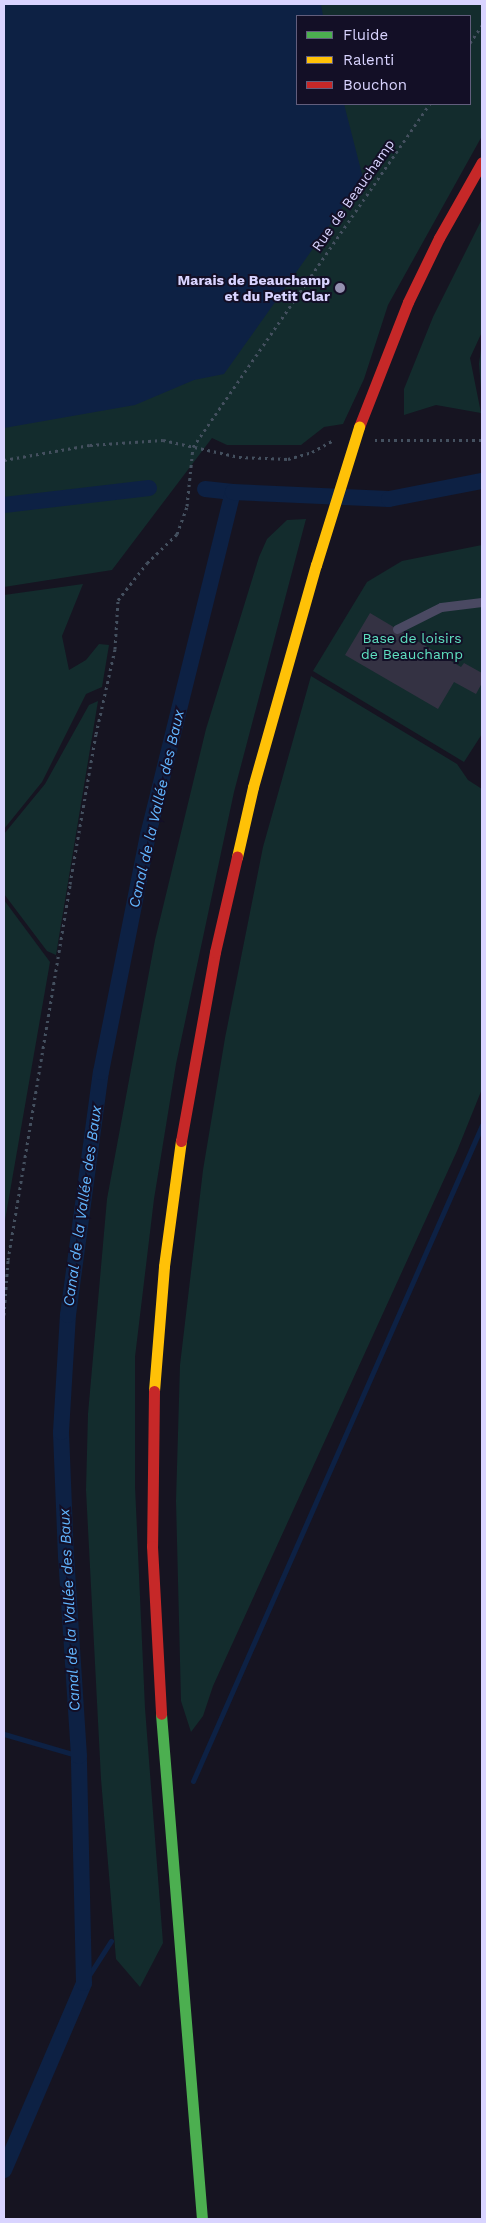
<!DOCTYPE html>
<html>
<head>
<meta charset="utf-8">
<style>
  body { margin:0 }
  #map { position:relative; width:486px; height:2223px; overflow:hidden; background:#161421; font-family:"Work Sans",sans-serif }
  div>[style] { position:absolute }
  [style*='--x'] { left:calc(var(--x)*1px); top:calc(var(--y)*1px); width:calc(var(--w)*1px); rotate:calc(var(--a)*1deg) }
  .green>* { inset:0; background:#132c2d }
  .water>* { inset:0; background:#0d2144 }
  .stream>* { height:5px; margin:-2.5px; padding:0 2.5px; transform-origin:2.5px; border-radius:2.5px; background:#0d2144 }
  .canal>* { height:16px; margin:-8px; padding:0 8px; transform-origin:8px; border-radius:8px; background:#0d2144 }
  .building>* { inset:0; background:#343243 }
  .path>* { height:3px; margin-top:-1.5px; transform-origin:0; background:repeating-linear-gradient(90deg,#44505f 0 2.5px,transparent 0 6.5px) }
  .lane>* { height:9px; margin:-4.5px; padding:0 4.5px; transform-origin:4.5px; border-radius:4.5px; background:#4a4962 }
  .fast>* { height:11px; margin:-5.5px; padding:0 5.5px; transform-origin:5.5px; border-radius:5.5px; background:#4caf50 }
  .slow>* { height:11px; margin:-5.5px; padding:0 5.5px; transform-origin:5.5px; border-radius:5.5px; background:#ffc107 }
  .jam>* { height:11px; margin:-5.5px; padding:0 5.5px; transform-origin:5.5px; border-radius:5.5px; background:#c62828 }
  .slow-bridge>* { height:11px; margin:-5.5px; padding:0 5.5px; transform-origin:5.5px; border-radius:5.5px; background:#ffc107 }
  .dots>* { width:14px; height:14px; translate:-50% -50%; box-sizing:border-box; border:2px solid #130f26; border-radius:50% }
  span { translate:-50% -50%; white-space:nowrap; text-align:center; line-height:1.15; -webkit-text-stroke:4px #130f26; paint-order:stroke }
  .street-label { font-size:14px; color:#d9d4ff }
  .poi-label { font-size:14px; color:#d9d4ff; font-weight:700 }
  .right { translate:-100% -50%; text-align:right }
  .park-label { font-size:14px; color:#5fe0c0 }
  .water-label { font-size:15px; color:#62b6ff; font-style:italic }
  .frame { position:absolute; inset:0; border:5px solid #d9d4ff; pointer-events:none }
  .legend { position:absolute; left:296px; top:15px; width:175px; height:90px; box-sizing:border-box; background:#130f26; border:1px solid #625e7d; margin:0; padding:6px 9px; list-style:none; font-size:15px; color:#d9d4ff }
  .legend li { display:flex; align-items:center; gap:10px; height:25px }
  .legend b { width:25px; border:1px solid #625e7d }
</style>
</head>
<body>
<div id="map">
  <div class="green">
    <div style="clip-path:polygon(evenodd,4px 4px,482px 4px,482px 136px,388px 305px,364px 379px,343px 424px,324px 427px,301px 445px,227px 445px,212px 438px,112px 570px,4px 587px,4px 4px,297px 16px,470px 16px,470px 104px,297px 104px,297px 16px)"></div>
    <div style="clip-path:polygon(482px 219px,482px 332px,470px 358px,481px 413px,436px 405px,404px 415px,404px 389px,433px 317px)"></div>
    <div style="clip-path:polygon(482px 341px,482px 401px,479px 364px)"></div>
    <div style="clip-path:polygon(306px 519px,234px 792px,176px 1064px,154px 1199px,135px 1357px,135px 1486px,145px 1708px,163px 1943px,140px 1987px,116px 1959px,101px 1779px,86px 1490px,88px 1414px,107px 1199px,155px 940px,206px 729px,259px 557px,267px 539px,287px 520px)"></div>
    <div style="clip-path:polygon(482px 545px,482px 734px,464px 762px,313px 671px,367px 582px,402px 561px)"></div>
    <div style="clip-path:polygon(83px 584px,62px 636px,69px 670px,86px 660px,99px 644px,109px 645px,102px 687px,86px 694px,42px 782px,4px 829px,4px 595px)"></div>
    <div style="clip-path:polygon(311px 676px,457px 764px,468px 780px,482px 789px,482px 1089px,457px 1151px,213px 1686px,203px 1716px,191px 1732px,181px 1701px,176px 1501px,180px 1365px,203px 1170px,225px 1038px,263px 847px)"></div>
    <div style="clip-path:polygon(98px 701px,56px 955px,47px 951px,4px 894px,4px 834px,45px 784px,89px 705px)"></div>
    <div style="clip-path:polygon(4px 900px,50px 962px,4px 1226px)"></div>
  </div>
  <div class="water">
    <div style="clip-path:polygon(4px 4px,321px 4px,323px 16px,297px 16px,297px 104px,344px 104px,363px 178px,224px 374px,194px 380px,135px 405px,4px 428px)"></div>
  </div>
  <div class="stream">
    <div style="--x:4;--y:1734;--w:78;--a:16.3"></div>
    <div style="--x:193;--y:1781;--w:717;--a:-66.22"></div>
    <div style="--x:84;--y:1983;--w:50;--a:-57.3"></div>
  </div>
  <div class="canal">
    <div style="--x:205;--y:489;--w:28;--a:6"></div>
    <div style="--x:4;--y:505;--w:146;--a:-6.7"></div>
    <div style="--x:4;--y:2170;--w:203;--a:-66.8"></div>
    <div style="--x:84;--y:1983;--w:227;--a:-91.3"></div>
    <div style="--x:79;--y:1756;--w:199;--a:-93.7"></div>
    <div style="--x:66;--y:1557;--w:125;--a:-92.3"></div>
    <div style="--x:61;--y:1432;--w:117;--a:-86.6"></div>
    <div style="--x:68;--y:1315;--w:245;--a:-82.3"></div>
    <div style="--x:101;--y:1072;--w:242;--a:-78.8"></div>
    <div style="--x:148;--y:835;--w:353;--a:-76.1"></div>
    <div style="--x:233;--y:492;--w:156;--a:2.6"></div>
    <div style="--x:389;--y:499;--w:95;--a:-11"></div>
  </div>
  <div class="building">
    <div style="clip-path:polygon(370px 613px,461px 667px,464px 663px,482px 673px,482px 683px,476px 694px,454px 682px,438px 709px,345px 655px)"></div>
  </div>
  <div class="path">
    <div style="--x:470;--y:43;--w:22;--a:-56"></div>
    <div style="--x:375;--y:440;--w:107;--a:0"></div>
    <div style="--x:4;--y:460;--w:87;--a:-9.9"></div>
    <div style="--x:90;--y:445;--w:73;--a:-3.9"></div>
    <div style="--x:163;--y:440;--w:78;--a:12.6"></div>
    <div style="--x:239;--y:457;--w:49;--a:2.3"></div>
    <div style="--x:288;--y:459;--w:25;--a:-16"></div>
    <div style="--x:312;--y:452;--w:23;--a:-29"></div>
    <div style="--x:4;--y:1315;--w:55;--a:-85.8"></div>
    <div style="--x:8;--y:1260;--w:381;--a:-80.6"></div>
    <div style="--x:70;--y:884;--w:152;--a:-80.2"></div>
    <div style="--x:96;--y:734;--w:87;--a:-77.4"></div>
    <div style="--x:115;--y:649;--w:49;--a:-86.5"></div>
    <div style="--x:118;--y:600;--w:47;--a:-51.9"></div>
    <div style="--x:147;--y:563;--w:42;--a:-44"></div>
    <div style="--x:177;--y:534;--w:30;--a:-70"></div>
    <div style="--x:187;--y:506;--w:59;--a:-84.2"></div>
    <div style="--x:193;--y:447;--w:417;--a:-55.4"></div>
  </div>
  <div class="lane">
    <div style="--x:397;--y:629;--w:49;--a:-26.6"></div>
    <div style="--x:441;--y:607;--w:41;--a:-7"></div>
  </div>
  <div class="fast">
    <div style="--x:161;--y:1714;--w:507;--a:85.36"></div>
  </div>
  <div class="slow">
    <div style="--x:237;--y:857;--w:72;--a:-77.1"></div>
    <div style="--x:253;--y:787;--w:231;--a:-74.2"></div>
    <div style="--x:154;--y:1391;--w:125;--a:-85.4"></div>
    <div style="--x:164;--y:1266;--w:126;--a:-82.3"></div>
  </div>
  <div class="jam">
    <div style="--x:359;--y:427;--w:134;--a:-68.6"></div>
    <div style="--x:408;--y:302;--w:71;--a:-64.2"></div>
    <div style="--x:439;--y:238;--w:87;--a:-60.5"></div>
    <div style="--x:181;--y:1141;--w:192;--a:-79.8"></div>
    <div style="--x:215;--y:952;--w:98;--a:-77"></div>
    <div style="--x:154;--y:1391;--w:155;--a:90.7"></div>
    <div style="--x:152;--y:1546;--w:168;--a:86.9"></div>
  </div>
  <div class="slow-bridge">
    <div style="--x:316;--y:565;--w:145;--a:-72.7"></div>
  </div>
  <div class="dots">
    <div style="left:340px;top:288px;background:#9591b1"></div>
  </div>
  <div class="street-label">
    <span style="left:353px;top:195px;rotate:-55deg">Rue de Beauchamp</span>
  </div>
  <div class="poi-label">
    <span class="right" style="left:330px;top:288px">Marais de Beauchamp<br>et du Petit Clar</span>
  </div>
  <div class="park-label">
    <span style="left:412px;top:646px">Base de loisirs<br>de Beauchamp</span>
  </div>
  <div class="water-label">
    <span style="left:157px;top:809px;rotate:-77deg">Canal de la Vallée des Baux</span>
    <span style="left:83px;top:1206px;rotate:-82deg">Canal de la Vallée des Baux</span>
    <span style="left:70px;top:1610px;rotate:-93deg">Canal de la Vallée des Baux</span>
  </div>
  <div class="frame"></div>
  <ul class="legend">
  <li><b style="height:6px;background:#4caf50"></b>Fluide</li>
  <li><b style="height:6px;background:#ffc107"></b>Ralenti</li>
  <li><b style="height:6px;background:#c62828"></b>Bouchon</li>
  </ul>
</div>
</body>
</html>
